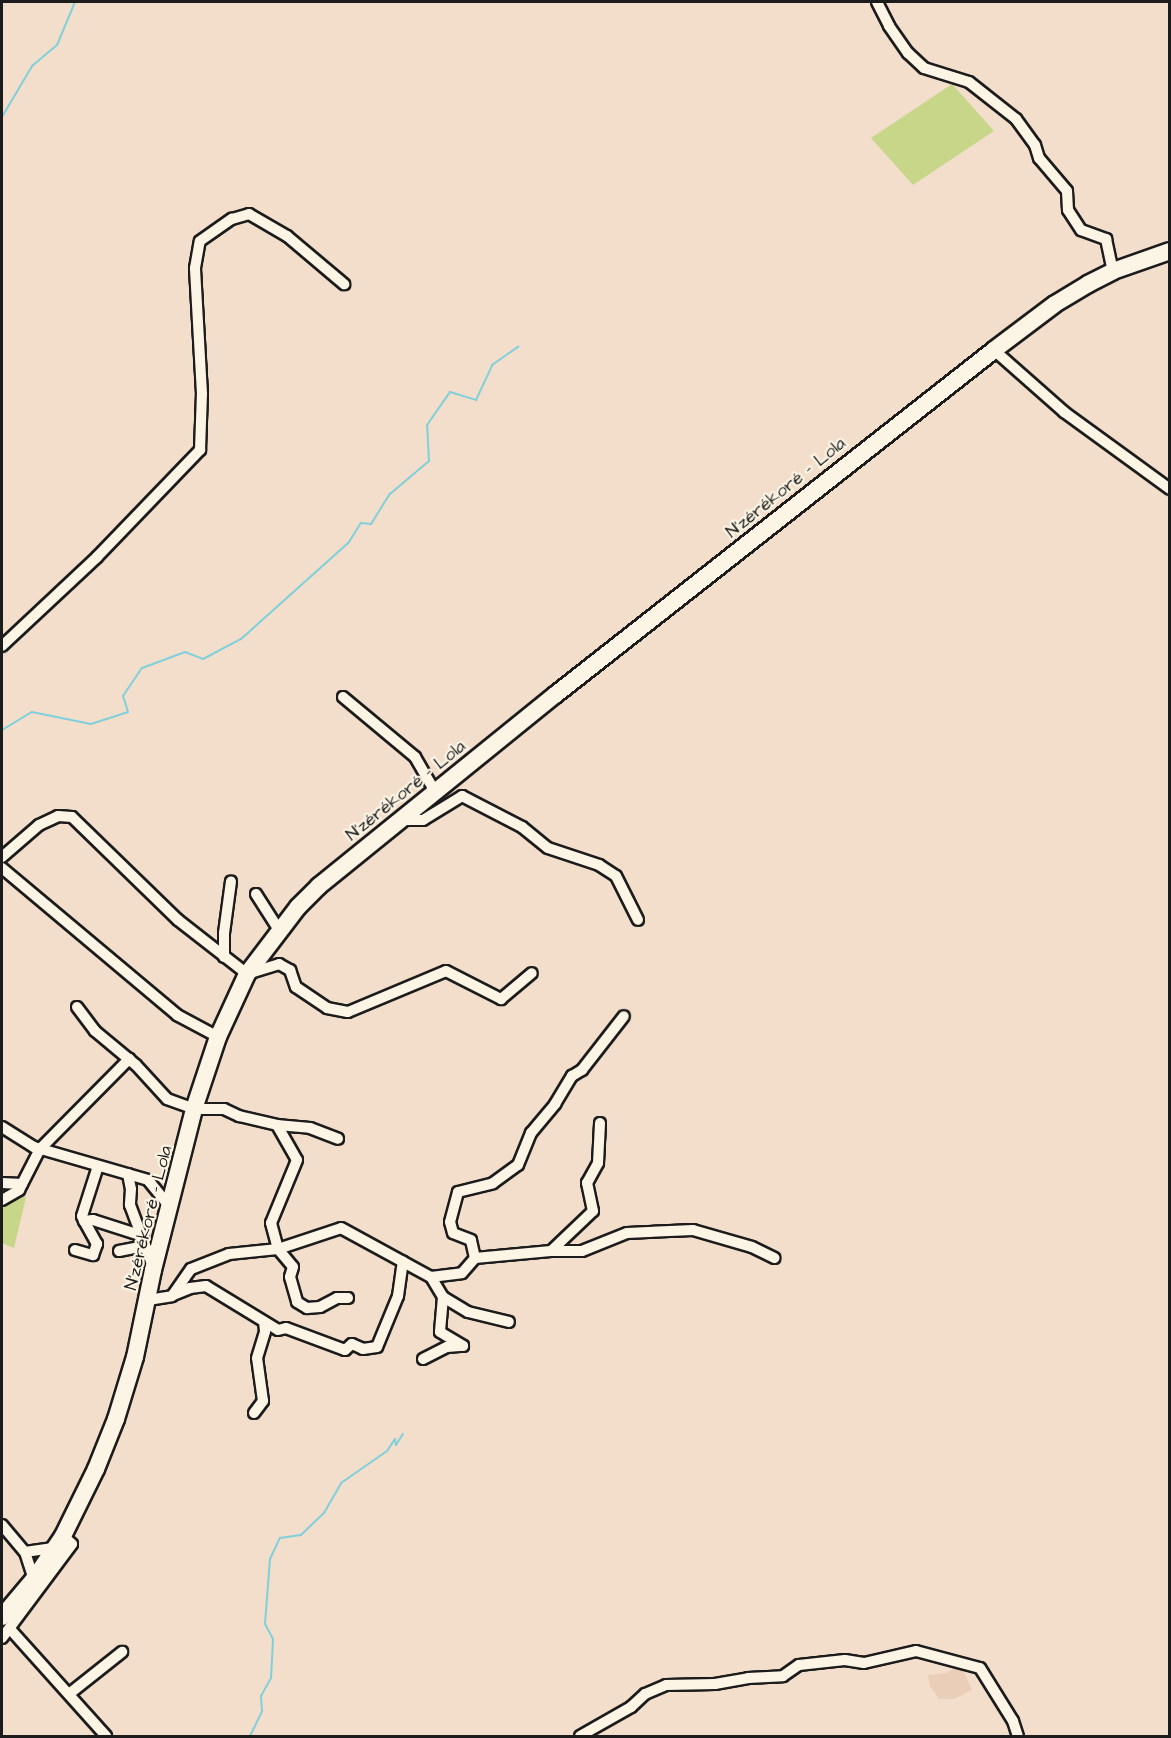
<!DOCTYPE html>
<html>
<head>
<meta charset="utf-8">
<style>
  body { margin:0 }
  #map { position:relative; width:1171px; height:1738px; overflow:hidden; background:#f2decb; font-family:"Architects Daughter",sans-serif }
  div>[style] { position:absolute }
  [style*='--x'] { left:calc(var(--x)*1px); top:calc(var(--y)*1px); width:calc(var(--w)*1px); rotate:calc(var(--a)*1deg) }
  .built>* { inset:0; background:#ebceb8 }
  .green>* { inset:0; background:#c8d689 }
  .stream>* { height:2px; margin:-1px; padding:0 1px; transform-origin:1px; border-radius:1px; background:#80d0db }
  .roads { filter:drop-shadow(2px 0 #1c1c1c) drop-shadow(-2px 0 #1c1c1c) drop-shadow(0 2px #1c1c1c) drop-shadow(0 -2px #1c1c1c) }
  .minor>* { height:10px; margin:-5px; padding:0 5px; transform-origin:5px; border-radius:5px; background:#fcf5e5 }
  .highway>* { height:16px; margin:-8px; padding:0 8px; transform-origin:8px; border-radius:8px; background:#fcf5e5 }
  span { translate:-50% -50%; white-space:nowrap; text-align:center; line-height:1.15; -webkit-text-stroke:4.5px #fcf5e5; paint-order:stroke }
  .street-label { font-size:18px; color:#1c1c1c }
  .frame { position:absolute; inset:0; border:3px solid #1c1c1c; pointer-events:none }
</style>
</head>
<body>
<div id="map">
  <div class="built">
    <div style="clip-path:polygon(961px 1665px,972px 1690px,954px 1699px,939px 1699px,930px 1686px,928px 1675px,946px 1673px)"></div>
  </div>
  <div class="green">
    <div style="clip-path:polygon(952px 84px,994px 131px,913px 185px,871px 138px)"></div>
    <div style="clip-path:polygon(2px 1190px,26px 1197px,14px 1248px,2px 1243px)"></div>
  </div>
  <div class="stream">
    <div style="--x:2;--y:117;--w:59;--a:-59.5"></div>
    <div style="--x:32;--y:66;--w:33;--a:-40"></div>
    <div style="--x:57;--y:45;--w:47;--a:-67.3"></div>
    <div style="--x:2;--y:730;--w:35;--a:-31"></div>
    <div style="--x:32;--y:712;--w:60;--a:11.5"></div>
    <div style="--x:91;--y:724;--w:39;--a:-18"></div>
    <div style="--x:128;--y:712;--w:17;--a:-107"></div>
    <div style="--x:123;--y:696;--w:34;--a:-56"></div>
    <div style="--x:142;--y:668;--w:46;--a:-20.4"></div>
    <div style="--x:185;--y:652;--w:19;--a:21"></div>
    <div style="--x:203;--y:659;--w:43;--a:-27.8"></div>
    <div style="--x:241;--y:639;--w:145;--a:-41.9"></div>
    <div style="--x:349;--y:542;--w:22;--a:-58"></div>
    <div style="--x:361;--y:523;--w:10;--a:6"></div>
    <div style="--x:371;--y:524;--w:36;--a:-58"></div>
    <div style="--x:390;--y:494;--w:51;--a:-40.2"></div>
    <div style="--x:429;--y:461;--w:36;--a:-93"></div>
    <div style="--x:427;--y:425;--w:40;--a:-55.1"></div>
    <div style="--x:450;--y:392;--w:27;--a:17"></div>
    <div style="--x:476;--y:400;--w:38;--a:-65"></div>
    <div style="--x:492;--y:365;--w:32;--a:-35"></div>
    <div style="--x:250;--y:1736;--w:28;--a:-64"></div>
    <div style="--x:262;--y:1711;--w:15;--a:-94"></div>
    <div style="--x:261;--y:1696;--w:21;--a:-61"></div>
    <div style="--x:271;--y:1678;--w:39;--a:-87"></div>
    <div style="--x:273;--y:1639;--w:17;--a:-118"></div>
    <div style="--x:265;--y:1624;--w:65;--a:-85.6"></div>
    <div style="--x:270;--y:1559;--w:23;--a:-65"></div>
    <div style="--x:280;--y:1538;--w:21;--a:-8"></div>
    <div style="--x:301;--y:1535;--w:32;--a:-44"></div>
    <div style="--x:324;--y:1513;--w:34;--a:-60"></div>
    <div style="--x:341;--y:1483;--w:56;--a:-34.8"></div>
    <div style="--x:387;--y:1451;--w:14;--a:-56"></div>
    <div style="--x:395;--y:1439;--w:6;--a:81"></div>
    <div style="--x:396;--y:1445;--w:13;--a:-58"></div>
  </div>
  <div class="roads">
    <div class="minor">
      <div style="--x:877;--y:2;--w:27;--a:63"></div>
      <div style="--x:889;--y:26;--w:33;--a:55"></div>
      <div style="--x:908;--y:53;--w:22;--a:43"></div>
      <div style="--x:924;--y:68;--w:47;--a:17.3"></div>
      <div style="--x:969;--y:82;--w:60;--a:38.2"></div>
      <div style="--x:1016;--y:119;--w:32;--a:54"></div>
      <div style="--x:1035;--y:145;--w:14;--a:73"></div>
      <div style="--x:1039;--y:158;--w:43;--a:49.7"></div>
      <div style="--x:1067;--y:191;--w:19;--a:87"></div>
      <div style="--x:1068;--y:210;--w:24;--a:57"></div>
      <div style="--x:1081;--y:230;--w:27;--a:20"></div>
      <div style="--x:1106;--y:239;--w:33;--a:78"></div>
      <div style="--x:994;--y:350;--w:94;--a:41.5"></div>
      <div style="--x:1064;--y:412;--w:131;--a:36"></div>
      <div style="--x:2;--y:646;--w:130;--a:-43.1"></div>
      <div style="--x:97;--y:557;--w:149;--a:-46.1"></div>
      <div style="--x:200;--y:450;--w:56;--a:-88"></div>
      <div style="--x:202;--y:394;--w:126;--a:-93.2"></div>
      <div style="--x:195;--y:268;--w:27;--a:-80"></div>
      <div style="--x:200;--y:241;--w:39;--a:-35"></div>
      <div style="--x:232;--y:219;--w:18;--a:-16"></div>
      <div style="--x:249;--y:214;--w:44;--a:30.1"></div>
      <div style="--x:287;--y:236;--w:75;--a:40.1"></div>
      <div style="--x:343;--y:697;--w:94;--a:39.8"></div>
      <div style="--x:415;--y:757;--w:39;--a:60"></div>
      <div style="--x:400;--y:820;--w:23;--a:0"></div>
      <div style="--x:423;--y:820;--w:46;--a:-31.6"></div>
      <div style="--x:462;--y:796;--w:68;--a:27.3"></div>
      <div style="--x:522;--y:827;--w:33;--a:39"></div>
      <div style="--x:548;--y:848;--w:54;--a:18.4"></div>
      <div style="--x:599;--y:865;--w:20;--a:33"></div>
      <div style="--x:616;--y:876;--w:49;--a:63.4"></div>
      <div style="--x:2;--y:857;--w:49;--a:-40.9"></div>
      <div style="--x:39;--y:825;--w:21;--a:-25"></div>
      <div style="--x:58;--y:816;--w:14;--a:4"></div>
      <div style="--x:72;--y:817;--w:148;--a:44.2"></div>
      <div style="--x:178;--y:920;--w:88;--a:38"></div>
      <div style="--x:247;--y:974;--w:34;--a:-17"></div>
      <div style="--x:279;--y:964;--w:13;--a:29"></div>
      <div style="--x:290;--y:970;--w:18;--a:71"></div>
      <div style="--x:296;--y:987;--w:37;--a:34"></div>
      <div style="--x:327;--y:1008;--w:21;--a:11"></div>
      <div style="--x:348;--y:1012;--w:106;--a:-22.7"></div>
      <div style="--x:446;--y:971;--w:62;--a:27"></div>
      <div style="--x:501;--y:999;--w:40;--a:-40"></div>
      <div style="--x:2;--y:868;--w:229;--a:40"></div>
      <div style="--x:177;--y:1015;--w:47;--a:28.2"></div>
      <div style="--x:256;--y:894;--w:43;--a:57.4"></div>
      <div style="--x:224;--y:957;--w:24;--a:-90"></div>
      <div style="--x:224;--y:933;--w:52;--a:-82.3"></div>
      <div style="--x:77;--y:1007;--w:30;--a:53"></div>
      <div style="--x:95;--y:1031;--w:53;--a:39.7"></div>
      <div style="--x:136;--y:1065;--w:46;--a:47.6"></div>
      <div style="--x:167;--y:1099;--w:29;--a:20"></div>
      <div style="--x:194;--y:1109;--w:30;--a:0"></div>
      <div style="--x:224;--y:1109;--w:17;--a:25"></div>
      <div style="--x:239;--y:1116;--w:39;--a:13"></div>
      <div style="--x:277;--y:1125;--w:40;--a:60.3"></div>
      <div style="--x:297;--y:1160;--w:68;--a:112.4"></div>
      <div style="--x:271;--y:1223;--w:27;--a:75"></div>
      <div style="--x:278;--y:1249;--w:23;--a:50"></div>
      <div style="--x:293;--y:1267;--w:10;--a:107"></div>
      <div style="--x:290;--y:1277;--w:26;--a:74"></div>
      <div style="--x:297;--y:1302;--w:12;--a:31"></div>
      <div style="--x:307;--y:1308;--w:13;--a:-4"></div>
      <div style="--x:320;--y:1307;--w:19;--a:-28"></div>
      <div style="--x:337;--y:1298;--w:11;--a:0"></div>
      <div style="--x:277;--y:1125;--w:33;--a:5"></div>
      <div style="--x:310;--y:1128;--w:30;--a:21"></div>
      <div style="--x:2;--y:1127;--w:38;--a:32"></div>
      <div style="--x:34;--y:1147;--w:119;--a:16.1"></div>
      <div style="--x:148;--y:1180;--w:36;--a:51"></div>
      <div style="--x:128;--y:1174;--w:15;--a:79"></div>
      <div style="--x:131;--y:1189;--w:16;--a:94"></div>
      <div style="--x:130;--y:1205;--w:66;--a:69.6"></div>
      <div style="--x:2;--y:1183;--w:20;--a:3"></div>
      <div style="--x:2;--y:1200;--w:20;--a:-30"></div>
      <div style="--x:19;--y:1190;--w:46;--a:-62.9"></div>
      <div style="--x:40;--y:1149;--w:127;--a:-45.3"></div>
      <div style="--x:84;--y:1221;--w:5;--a:-112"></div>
      <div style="--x:82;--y:1216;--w:52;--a:-72.3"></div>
      <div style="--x:75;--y:1250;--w:19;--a:16"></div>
      <div style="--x:93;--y:1255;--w:12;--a:-70"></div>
      <div style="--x:97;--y:1244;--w:26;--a:-119"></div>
      <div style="--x:84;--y:1221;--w:9;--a:-6"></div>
      <div style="--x:93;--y:1220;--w:49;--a:17.7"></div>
      <div style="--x:119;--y:1251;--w:20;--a:-11"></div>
      <div style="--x:139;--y:1247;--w:8;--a:14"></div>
      <div style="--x:551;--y:1251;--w:58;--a:-43.6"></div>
      <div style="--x:593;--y:1211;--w:29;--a:-102"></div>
      <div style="--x:587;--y:1183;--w:23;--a:-61"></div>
      <div style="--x:598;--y:1163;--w:40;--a:-87.1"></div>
      <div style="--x:475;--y:1258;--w:18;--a:-103"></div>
      <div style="--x:471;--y:1240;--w:19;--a:-159"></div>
      <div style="--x:453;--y:1233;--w:11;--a:-105"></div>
      <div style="--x:450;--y:1222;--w:31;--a:-75"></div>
      <div style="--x:458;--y:1192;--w:36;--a:-14"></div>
      <div style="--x:493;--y:1183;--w:31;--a:-36"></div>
      <div style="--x:518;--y:1165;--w:35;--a:-68"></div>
      <div style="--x:531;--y:1133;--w:38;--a:-50"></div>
      <div style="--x:555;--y:1104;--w:33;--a:-59"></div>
      <div style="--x:572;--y:1076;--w:12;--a:-31"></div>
      <div style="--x:582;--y:1070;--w:68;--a:-52.1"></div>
      <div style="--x:431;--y:1277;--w:23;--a:59"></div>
      <div style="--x:443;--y:1297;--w:29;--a:31"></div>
      <div style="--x:468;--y:1312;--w:42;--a:13.7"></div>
      <div style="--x:173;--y:1295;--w:18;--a:-22"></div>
      <div style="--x:190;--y:1288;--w:16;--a:-7"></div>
      <div style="--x:206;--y:1286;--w:84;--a:31.4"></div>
      <div style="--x:278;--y:1330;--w:8;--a:-14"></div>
      <div style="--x:286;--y:1328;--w:63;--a:20.4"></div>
      <div style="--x:345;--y:1350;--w:9;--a:-41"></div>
      <div style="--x:352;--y:1344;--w:12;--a:24"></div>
      <div style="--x:363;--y:1349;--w:14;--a:-8"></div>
      <div style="--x:377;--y:1347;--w:55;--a:-67.6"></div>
      <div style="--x:398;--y:1296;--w:35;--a:-82"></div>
      <div style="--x:443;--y:1297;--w:35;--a:95"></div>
      <div style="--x:440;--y:1332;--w:27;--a:31"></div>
      <div style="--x:148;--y:1300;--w:24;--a:-9"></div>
      <div style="--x:172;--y:1296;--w:33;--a:-55"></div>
      <div style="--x:191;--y:1269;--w:41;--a:-21.5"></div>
      <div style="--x:229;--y:1254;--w:49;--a:-5.8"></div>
      <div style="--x:278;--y:1249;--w:66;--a:-18.4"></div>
      <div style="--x:341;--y:1228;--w:102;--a:28.6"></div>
      <div style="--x:431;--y:1277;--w:31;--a:-7"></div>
      <div style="--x:462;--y:1273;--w:20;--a:-49"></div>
      <div style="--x:475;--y:1258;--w:76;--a:-5.3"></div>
      <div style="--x:551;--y:1251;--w:31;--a:0"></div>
      <div style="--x:582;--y:1251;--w:48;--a:-21.8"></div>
      <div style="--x:627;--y:1233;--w:66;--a:-2.6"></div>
      <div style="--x:693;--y:1230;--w:61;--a:16.1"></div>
      <div style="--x:752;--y:1247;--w:25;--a:26"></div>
      <div style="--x:423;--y:1359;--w:27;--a:-27"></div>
      <div style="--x:447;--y:1347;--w:16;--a:-4"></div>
      <div style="--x:254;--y:1413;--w:15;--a:-53"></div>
      <div style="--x:263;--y:1401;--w:43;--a:-97.9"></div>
      <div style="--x:257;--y:1358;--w:28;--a:-73"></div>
      <div style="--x:265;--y:1331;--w:9;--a:-96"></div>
      <div style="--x:2;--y:1525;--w:35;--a:50"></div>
      <div style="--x:25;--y:1552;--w:28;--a:72"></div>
      <div style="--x:25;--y:1552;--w:30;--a:-8"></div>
      <div style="--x:10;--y:1629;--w:144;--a:48.1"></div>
      <div style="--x:2;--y:1638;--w:117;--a:-53.3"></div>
      <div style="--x:72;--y:1544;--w:12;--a:-138"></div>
      <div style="--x:69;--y:1694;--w:68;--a:-38.4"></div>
      <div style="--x:580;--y:1736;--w:59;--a:-29.6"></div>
      <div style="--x:631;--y:1707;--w:19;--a:-43"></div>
      <div style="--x:645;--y:1694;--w:23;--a:-23"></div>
      <div style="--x:666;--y:1685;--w:49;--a:-1.2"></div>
      <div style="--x:715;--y:1684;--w:34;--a:-10"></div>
      <div style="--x:748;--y:1678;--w:35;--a:-3"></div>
      <div style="--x:783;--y:1676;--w:19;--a:-35"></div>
      <div style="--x:799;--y:1665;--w:46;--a:-6.2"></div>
      <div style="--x:845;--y:1660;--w:19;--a:9"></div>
      <div style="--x:864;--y:1663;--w:53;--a:-13"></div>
      <div style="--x:916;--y:1651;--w:66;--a:14.9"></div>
      <div style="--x:980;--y:1668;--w:62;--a:58.1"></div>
      <div style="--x:1013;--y:1721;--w:16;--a:72"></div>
    </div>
    <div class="highway">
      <div style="--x:2;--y:1617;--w:50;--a:-49.9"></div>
      <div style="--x:34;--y:1579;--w:52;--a:-56"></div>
      <div style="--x:63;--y:1536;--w:75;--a:-63.8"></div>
      <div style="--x:96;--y:1469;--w:54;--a:-68.2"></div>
      <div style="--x:116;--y:1419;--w:65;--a:-73"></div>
      <div style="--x:135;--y:1357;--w:89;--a:-78.3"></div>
      <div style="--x:153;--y:1270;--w:166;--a:-75.7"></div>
      <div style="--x:194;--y:1109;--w:76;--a:-71.6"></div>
      <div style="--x:218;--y:1037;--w:69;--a:-65.3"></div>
      <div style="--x:247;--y:974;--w:84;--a:-52.7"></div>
      <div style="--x:298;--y:907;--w:30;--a:-45"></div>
      <div style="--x:319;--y:886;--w:304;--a:-39"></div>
      <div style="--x:555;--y:695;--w:558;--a:-38.16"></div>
      <div style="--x:994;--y:350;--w:76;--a:-37"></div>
      <div style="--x:1055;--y:304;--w:39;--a:-31"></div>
      <div style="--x:1088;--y:284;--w:28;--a:-27"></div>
      <div style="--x:1113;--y:271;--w:60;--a:-19.3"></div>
    </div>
  </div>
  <div class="street-label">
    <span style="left:786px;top:488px;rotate:-39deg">N'zérékoré - Lola</span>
    <span style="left:406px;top:791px;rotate:-39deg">N'zérékoré - Lola</span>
    <span style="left:149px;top:1218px;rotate:-76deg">N'zérékoré - Lola</span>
  </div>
  <div class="frame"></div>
</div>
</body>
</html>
